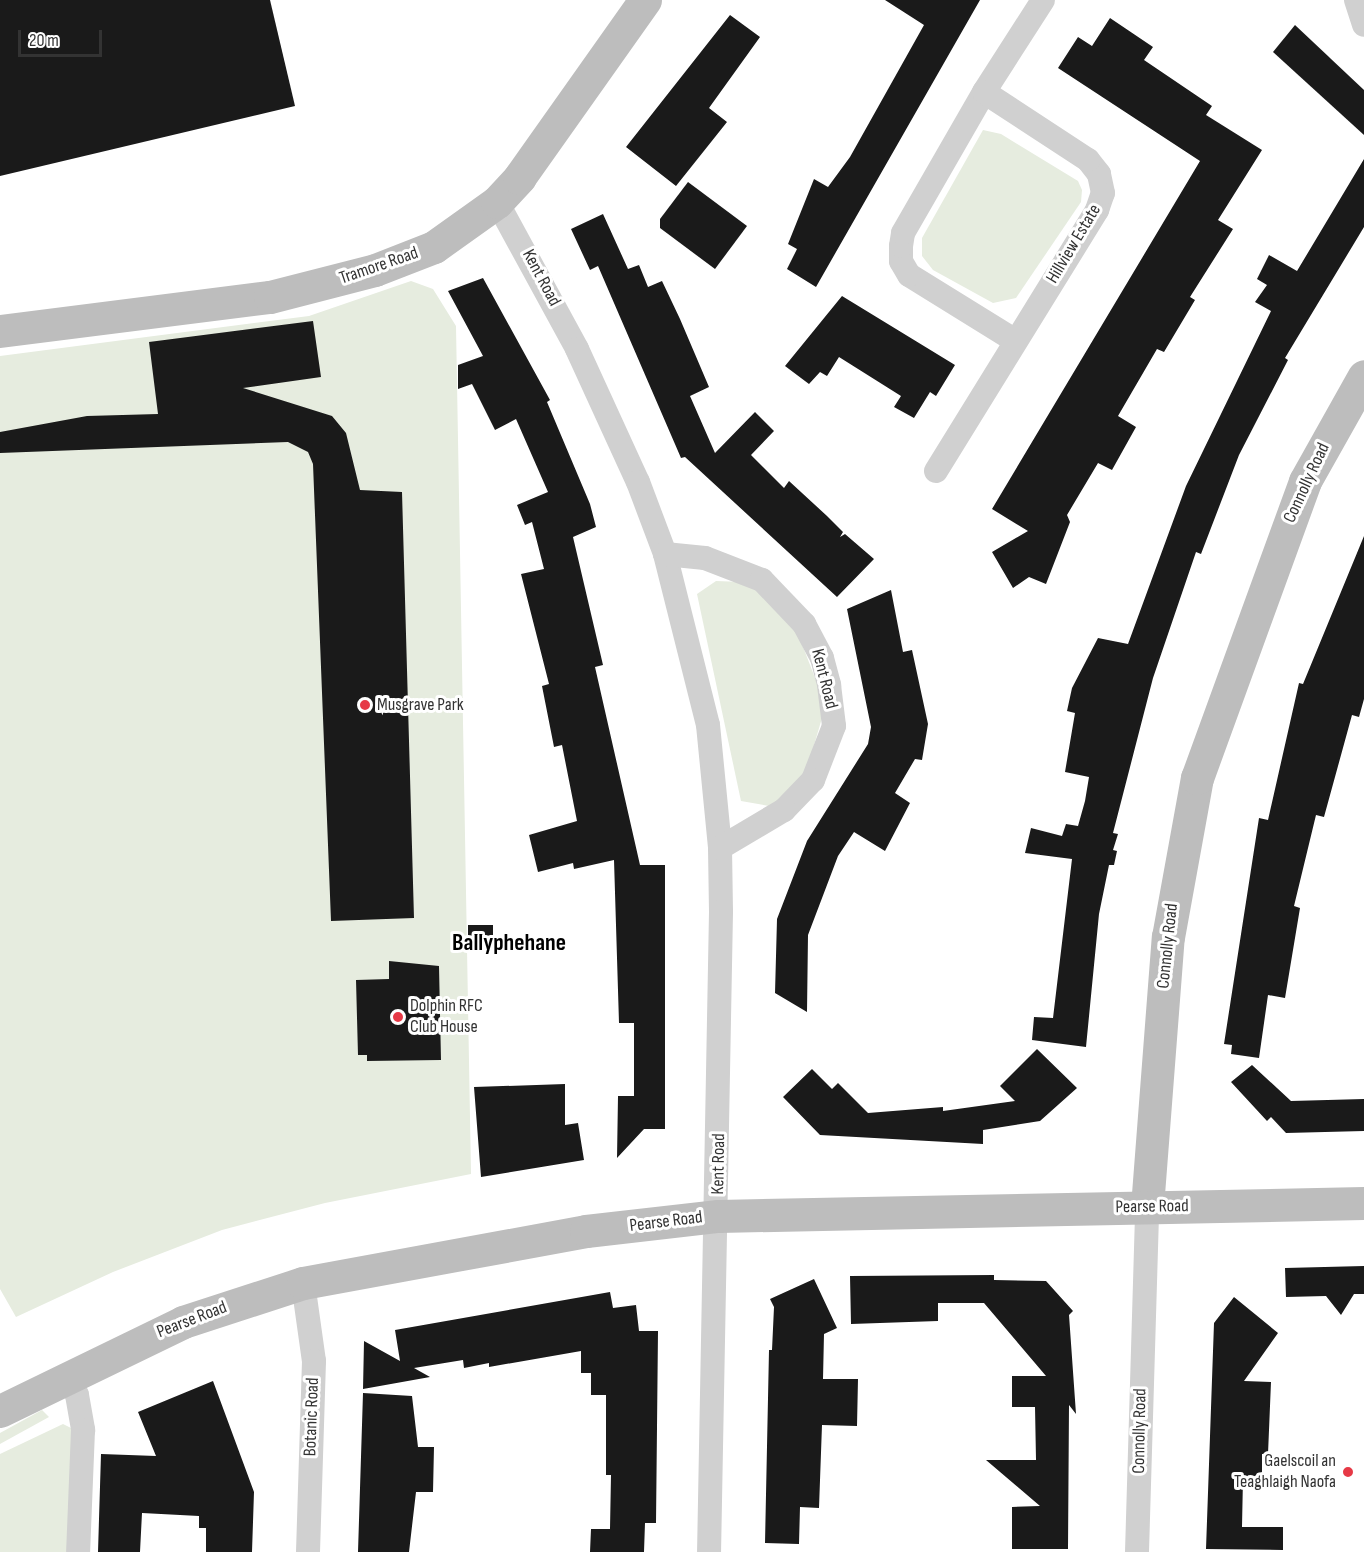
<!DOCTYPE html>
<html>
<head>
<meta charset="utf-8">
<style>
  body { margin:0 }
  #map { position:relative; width:1364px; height:1552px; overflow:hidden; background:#fff; font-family:"Sofia Sans Condensed",sans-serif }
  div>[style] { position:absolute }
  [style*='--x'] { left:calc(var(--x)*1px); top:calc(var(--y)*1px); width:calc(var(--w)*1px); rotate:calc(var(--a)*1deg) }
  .green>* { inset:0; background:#e6ecdf }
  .building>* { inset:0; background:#1a1a1a }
  .street>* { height:24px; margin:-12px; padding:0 12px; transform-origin:12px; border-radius:12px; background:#d0d0d0 }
  .secondary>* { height:33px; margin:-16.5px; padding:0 16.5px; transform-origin:16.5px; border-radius:16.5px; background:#bdbdbd }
  .dots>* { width:16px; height:16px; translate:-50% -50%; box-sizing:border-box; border:3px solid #fff; border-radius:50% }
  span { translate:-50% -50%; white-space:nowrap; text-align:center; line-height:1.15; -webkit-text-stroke:6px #fff; paint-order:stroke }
  .street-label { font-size:18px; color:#333 }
  .poi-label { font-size:18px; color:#333 }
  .left { translate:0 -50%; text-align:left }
  .right { translate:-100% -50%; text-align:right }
  .district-label { font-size:24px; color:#000; font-weight:700 }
  .scale { position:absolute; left:18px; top:30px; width:84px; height:27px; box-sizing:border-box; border:3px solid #333; border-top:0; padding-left:8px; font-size:18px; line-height:21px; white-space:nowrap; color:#333; -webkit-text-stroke:4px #fff; paint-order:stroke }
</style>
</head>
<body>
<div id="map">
  <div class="green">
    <div style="clip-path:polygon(983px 130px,1001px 134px,1078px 181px,1082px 190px,1081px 202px,1016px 298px,993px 303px,933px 270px,922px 256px,922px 238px)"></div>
    <div style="clip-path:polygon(411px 281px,433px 289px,456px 326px,471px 1174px,325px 1203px,222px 1230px,113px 1272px,16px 1317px,0 1289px,0 356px,309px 316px)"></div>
    <div style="clip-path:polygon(716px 581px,743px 582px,779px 606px,800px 639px,817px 683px,822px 718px,807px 769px,784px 799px,769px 806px,741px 801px,697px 594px)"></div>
    <div style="clip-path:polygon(42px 1410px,49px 1417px,0 1444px,0 1433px)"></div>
    <div style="clip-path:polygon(63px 1424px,75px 1430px,70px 1552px,0 1552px,0 1454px)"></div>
  </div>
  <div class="building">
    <div style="clip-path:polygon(0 0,270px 0,295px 106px,0 176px)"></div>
    <div style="clip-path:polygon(885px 0,980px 0,816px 287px,787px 269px,797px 249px,788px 244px,814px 179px,828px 187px,850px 157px,924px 25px)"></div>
    <div style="clip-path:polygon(730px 15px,760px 37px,709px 108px,727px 122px,676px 186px,626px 147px)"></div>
    <div style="clip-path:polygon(1110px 18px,1153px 47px,1144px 60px,1212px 106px,1206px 115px,1262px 150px,1218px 220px,1233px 229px,1190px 297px,1195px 300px,1164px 352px,1157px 349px,1118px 416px,1136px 427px,1112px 470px,1098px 463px,1067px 515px,1070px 522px,1046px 584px,1029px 577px,1013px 588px,992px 552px,1028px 531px,992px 509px,1200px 161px,1058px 68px,1078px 37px,1092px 46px)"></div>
    <div style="clip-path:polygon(1295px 25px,1364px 90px,1364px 135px,1273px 52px)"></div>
    <div style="clip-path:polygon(1364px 159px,1364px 227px,1285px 358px,1288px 360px,1239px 455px,1201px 554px,1196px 552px,1153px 678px,1113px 833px,1118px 834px,1113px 850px,1117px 851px,1114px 865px,1109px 865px,1099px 914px,1086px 1047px,1032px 1040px,1034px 1017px,1053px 1018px,1072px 859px,1025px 853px,1031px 828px,1062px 836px,1066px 824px,1078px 826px,1085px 801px,1089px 777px,1065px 772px,1075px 713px,1067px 711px,1072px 688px,1098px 638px,1128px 644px,1186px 486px,1271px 311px,1255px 302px,1267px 285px,1257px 279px,1269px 255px,1297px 271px)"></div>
    <div style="clip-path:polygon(688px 182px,747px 226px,715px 269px,660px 228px,660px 219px)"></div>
    <div style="clip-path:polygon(603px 214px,628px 269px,639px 265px,648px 287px,662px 281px,680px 319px,709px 387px,690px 396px,715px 453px,755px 412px,774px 431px,751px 455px,784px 488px,789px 481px,827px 516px,843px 532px,840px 537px,845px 534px,874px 559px,837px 597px,685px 457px,681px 458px,598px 266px,590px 270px,571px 229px)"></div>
    <div style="clip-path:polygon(483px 278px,550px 400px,547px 402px,590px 504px,596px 527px,573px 537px,603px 665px,595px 667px,640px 865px,665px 865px,665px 1129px,644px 1129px,617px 1158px,618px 1096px,634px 1096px,634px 1023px,619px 1023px,614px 860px,574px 869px,573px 863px,538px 872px,529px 835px,577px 821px,562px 745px,554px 747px,542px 686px,549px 684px,521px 574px,544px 569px,532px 522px,525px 525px,517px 505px,548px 492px,516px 419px,495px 430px,472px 384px,458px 389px,458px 365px,483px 356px,448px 291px)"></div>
    <div style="clip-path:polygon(842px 296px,955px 365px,936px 396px,930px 392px,914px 418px,894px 407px,901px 396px,839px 357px,827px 376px,820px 372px,809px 384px,785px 366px)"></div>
    <div style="clip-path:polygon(313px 321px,321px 377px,243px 388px,332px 416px,346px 433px,360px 490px,402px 492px,414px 918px,331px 921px,313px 464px,308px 452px,288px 442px,0 453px,0 432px,87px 416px,158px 414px,149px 342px)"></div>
    <div style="clip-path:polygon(1364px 536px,1364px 699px,1359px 717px,1352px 715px,1324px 817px,1316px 815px,1294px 906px,1300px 908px,1285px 998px,1268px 995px,1259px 1058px,1231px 1054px,1232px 1045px,1224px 1044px,1259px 818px,1268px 820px,1299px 683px,1303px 684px)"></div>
    <div style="clip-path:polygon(891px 590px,903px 652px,912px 650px,928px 724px,922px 760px,915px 759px,895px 793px,910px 803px,885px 851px,854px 832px,838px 856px,808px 935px,807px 1012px,775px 993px,777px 919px,807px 841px,868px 744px,871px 727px,847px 609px)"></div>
    <div style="clip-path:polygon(468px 925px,493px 925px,493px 949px,468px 948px)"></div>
    <div style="clip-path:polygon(389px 961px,439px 966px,441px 1060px,367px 1061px,367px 1055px,358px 1055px,356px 980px,389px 979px)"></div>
    <div style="clip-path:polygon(1037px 1049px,1077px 1088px,1040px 1121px,983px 1130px,983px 1144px,820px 1135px,783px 1097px,812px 1069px,832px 1089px,838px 1083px,868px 1113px,943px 1107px,943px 1111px,1015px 1101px,1000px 1086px)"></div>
    <div style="clip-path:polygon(1252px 1065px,1291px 1101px,1364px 1099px,1364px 1131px,1286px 1133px,1271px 1117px,1267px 1121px,1231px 1082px)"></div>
    <div style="clip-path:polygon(565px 1084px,565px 1125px,578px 1123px,584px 1160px,481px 1177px,474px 1087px)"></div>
    <div style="clip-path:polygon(1364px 1266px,1364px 1294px,1354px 1294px,1341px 1315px,1326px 1296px,1286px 1297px,1285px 1268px)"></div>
    <div style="clip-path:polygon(994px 1275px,994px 1280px,1046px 1281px,1073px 1311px,1069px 1315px,1076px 1414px,1069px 1405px,1068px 1549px,1012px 1549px,1012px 1507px,1040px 1506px,986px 1460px,1036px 1460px,1035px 1407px,1012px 1407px,1012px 1376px,1046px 1376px,984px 1303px,938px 1303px,938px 1321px,851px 1324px,850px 1276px)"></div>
    <div style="clip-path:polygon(814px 1279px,837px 1328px,824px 1334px,823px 1379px,858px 1379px,857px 1426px,822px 1425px,819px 1508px,800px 1507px,799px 1544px,765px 1543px,769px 1350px,772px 1350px,774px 1307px,770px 1299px)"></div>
    <div style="clip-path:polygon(610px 1292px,613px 1308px,636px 1305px,639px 1331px,658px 1331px,656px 1523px,645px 1523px,644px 1552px,590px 1552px,591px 1529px,610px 1529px,611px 1475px,606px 1475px,606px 1395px,591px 1395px,591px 1373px,581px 1373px,581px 1351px,489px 1367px,489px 1363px,464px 1368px,463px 1360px,414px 1368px,430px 1377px,363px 1389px,364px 1341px,400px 1361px,395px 1330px)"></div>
    <div style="clip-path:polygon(1234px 1297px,1278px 1333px,1244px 1381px,1271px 1382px,1268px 1454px,1262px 1454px,1262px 1478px,1243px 1478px,1242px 1527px,1283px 1527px,1283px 1550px,1206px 1549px,1214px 1323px)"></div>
    <div style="clip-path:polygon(213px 1381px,254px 1492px,252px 1552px,206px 1552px,206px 1528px,199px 1528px,199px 1516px,142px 1513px,140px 1552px,98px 1552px,101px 1454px,156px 1456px,138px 1412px)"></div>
    <div style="clip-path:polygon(363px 1393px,412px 1396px,418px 1447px,434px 1447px,433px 1492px,416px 1492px,409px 1552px,358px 1552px)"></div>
  </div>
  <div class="street">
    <div style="--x:1356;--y:0;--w:26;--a:72"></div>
    <div style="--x:497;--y:202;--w:167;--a:61.4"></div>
    <div style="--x:577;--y:349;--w:146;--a:65.4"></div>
    <div style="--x:638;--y:482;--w:77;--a:69.4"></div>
    <div style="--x:665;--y:554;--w:176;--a:75.9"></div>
    <div style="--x:708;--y:725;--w:124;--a:84.4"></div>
    <div style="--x:720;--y:848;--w:64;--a:89.1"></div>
    <div style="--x:721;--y:912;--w:640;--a:91.07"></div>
    <div style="--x:1014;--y:340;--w:123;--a:-148.2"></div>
    <div style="--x:909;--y:275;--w:16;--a:-120"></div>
    <div style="--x:901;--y:261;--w:15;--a:-90"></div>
    <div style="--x:901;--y:246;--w:13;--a:-81"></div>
    <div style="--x:903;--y:233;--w:163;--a:-60.1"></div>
    <div style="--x:984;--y:92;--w:109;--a:-57.3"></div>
    <div style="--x:936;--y:471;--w:307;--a:-58.3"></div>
    <div style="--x:1097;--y:210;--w:18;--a:-71"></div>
    <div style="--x:1103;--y:193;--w:19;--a:-102"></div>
    <div style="--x:1099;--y:174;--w:18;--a:-128"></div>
    <div style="--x:1088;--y:160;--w:124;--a:-146.8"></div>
    <div style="--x:665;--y:554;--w:40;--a:5.7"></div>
    <div style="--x:705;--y:558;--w:61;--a:21.1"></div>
    <div style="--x:762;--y:580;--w:61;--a:46.3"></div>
    <div style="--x:804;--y:624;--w:38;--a:62"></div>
    <div style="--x:822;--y:658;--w:28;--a:75"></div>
    <div style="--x:829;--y:685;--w:41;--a:83"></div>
    <div style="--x:834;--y:726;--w:58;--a:111.3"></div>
    <div style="--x:813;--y:780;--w:42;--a:134"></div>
    <div style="--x:784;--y:810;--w:74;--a:149.3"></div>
    <div style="--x:303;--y:1283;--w:79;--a:82"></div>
    <div style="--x:314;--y:1361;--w:191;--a:91.8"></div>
    <div style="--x:67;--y:1376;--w:21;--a:62"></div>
    <div style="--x:77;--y:1395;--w:36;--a:80"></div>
    <div style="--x:83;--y:1430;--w:122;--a:92.3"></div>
    <div style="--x:1137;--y:1552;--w:345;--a:-88.3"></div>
  </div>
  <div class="secondary">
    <div style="--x:0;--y:331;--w:272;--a:-7.2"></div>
    <div style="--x:270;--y:297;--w:108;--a:-14.4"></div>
    <div style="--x:375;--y:270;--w:63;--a:-21.3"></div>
    <div style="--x:434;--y:247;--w:77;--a:-35.5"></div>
    <div style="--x:497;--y:202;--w:33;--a:-47"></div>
    <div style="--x:519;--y:178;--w:218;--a:-54.7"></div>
    <div style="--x:1147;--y:1207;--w:271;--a:-85.6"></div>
    <div style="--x:1168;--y:937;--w:162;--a:-79.7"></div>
    <div style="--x:1197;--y:778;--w:316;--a:-70"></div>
    <div style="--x:1305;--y:481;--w:120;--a:-60.7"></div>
    <div style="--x:0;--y:1411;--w:203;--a:-25.9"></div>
    <div style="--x:183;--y:1322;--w:126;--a:-18"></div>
    <div style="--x:303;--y:1283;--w:288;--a:-10.4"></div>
    <div style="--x:586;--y:1231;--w:133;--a:-6.5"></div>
    <div style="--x:718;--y:1216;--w:646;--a:-1.15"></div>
  </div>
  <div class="dots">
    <div style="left:365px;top:705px;background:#e63946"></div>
    <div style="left:398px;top:1017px;background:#e63946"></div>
    <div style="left:1348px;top:1472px;background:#e63946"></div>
  </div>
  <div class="street-label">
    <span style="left:1074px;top:244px;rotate:-59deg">Hillview Estate</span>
    <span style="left:379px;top:266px;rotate:-19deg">Tramore Road</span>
    <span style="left:541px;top:278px;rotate:62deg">Kent Road</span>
    <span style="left:1307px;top:483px;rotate:-65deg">Connolly Road</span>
    <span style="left:824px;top:679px;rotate:76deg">Kent Road</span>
    <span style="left:1168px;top:946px;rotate:-84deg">Connolly Road</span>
    <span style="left:719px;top:1164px;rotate:-89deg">Kent Road</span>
    <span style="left:1152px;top:1207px;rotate:-1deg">Pearse Road</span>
    <span style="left:666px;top:1222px;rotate:-7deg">Pearse Road</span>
    <span style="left:192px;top:1320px;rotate:-21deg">Pearse Road</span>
    <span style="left:312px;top:1417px;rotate:-88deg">Botanic Road</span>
    <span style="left:1140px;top:1431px;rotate:-89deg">Connolly Road</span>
  </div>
  <div class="poi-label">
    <span class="left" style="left:377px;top:705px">Musgrave Park</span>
    <span class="left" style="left:410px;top:1017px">Dolphin RFC<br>Club House</span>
    <span class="right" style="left:1336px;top:1472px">Gaelscoil an<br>Teaghlaigh Naofa</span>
  </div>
  <div class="district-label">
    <span style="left:509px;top:943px">Ballyphehane</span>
  </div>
  <div class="scale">20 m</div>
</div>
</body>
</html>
